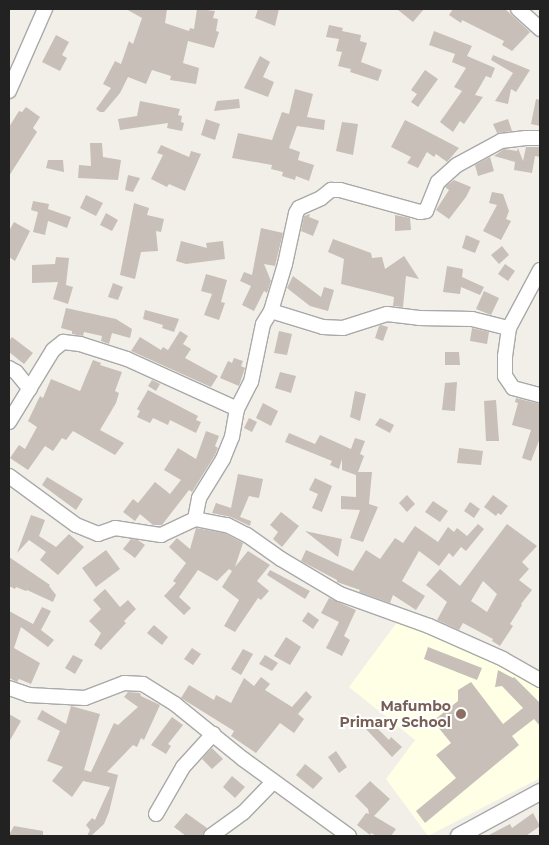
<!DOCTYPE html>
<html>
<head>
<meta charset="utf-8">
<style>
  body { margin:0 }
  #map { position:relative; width:549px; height:845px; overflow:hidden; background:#f2efe9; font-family:Montserrat,sans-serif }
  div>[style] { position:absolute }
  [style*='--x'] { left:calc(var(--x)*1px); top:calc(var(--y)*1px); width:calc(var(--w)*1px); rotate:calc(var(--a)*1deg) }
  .education>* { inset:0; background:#ffffe5 }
  .building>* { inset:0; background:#c7bfb8 }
  .roads { filter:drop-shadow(1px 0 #a9a9a9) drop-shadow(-1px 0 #a9a9a9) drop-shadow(0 1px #a9a9a9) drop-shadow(0 -1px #a9a9a9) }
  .minor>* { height:14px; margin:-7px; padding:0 7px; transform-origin:7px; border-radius:7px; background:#fff }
  .tertiary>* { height:16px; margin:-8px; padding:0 8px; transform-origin:8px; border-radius:8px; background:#fff }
  .dots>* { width:14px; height:14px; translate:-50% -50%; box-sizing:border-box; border:2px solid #fff; border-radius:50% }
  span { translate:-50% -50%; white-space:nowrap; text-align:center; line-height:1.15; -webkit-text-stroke:4px #fff; paint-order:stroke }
  .education-label { font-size:14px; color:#785e54; font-weight:700 }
  .right { translate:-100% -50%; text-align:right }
  .frame { position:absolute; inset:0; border:10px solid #222; pointer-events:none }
</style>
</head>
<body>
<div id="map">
  <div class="education">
    <div style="clip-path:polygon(398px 621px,495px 657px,540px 679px,540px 778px,428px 836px,386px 779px,415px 740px,349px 687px)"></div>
  </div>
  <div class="building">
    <div style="clip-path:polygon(126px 9px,167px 9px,165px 23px,189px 31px,190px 28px,194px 29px,197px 9px,215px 11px,213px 18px,218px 19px,216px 31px,219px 32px,214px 48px,188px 41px,183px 63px,199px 68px,196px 84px,170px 80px,171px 76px,152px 70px,146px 84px,128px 77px,120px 93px,104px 112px,100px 112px,96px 109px,111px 88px,103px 84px,115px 61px,121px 64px,129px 41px,133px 44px,142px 18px)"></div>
    <div style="clip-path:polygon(258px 9px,279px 9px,275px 26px,255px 18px)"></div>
    <div style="clip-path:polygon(397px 9px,424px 9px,413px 22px)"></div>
    <div style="clip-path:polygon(453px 9px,505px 9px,530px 32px,512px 51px,502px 45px,504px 41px,462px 20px,461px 23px,449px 15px)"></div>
    <div style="clip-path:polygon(329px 25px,343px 28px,342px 31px,361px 35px,360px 41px,367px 43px,361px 62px,382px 70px,378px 81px,350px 72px,351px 69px,338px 66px,342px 52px,336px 51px,339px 39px,326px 37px)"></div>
    <div style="clip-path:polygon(434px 31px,472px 46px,467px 56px,495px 68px,491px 78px,486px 76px,475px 95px,483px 97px,464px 124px,460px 121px,453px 132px,440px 122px,462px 91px,454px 87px,466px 68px,452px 62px,455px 54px,429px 45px)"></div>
    <div style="clip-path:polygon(56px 35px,69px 42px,62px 55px,67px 58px,60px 71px,42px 62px)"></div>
    <div style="clip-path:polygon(493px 55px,530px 70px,516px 92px,511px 89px,508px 104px,495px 101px,513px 73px,491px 60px)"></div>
    <div style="clip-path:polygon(260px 56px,270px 62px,263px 77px,274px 82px,268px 97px,244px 88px)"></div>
    <div style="clip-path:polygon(425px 70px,438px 79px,418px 107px,411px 102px,417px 94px,411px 90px)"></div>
    <div style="clip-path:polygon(295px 89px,313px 94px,307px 117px,325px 120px,324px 130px,297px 126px,289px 148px,300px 152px,298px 160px,314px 165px,309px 181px,296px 176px,295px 180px,282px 176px,283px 172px,271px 169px,272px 165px,232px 158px,238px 133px,272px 140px,282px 112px,289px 114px)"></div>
    <div style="clip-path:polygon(239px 99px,240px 108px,214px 111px,217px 101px)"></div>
    <div style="clip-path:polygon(536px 99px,540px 100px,540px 126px,531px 124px)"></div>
    <div style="clip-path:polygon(140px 101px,180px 109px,178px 115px,182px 116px,181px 122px,184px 123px,182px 131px,167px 128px,168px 123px,120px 130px,118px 119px,137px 116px)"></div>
    <div style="clip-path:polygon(26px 107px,40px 117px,33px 128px,37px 132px,9px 176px,9px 127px,19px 111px,22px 112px)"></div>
    <div style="clip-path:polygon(206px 119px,220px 124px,215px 140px,201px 135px)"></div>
    <div style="clip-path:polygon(508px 119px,512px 131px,497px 133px,493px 124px)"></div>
    <div style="clip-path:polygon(405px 120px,417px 126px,459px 148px,447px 162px,436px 154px,434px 157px,427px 152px,418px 168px,407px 163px,411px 157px,391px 147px)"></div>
    <div style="clip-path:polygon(342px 122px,358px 124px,353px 155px,336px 151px)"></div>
    <div style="clip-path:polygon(90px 143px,102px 143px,103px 157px,121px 160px,118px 180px,78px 178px,79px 165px,91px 166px)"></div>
    <div style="clip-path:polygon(161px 145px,189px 157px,191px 151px,201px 154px,185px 191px,169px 184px,167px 187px,151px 179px,163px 155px,157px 153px)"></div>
    <div style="clip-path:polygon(526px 147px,540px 147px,540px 157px,535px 156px,532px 173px,514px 170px,515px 162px,494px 156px,504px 149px,517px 151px,518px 148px,523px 161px)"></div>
    <div style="clip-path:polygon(490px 157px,494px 171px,478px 176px,475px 165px)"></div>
    <div style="clip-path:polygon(48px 160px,63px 160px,64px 172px,46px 168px)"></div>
    <div style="clip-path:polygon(128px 175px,140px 178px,133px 192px,125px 190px)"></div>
    <div style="clip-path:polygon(454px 180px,471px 187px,466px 197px,449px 219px,436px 210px,449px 190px,445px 187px)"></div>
    <div style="clip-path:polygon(492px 192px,503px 194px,509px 211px,506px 219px,511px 221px,501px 240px,483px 231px,497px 205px,489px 203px)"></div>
    <div style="clip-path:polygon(86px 195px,103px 203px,96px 216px,80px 208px)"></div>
    <div style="clip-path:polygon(33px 201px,49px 204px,48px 209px,71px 217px,67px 228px,48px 221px,45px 235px,33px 232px,38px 212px,31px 210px)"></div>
    <div style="clip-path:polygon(134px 203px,149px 208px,147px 215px,164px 219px,161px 232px,156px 231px,158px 251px,141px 252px,135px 279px,120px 275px)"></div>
    <div style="clip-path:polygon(106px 213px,118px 220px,112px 231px,100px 225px)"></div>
    <div style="clip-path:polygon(310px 214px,309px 217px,319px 221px,313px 236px,301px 231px,304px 216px)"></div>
    <div style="clip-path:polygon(395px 215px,410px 218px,411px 230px,395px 231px)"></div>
    <div style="clip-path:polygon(14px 222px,30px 231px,15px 261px,9px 257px,9px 231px)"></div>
    <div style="clip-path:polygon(261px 228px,283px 233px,275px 266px,264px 264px,271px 281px,267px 293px,264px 291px,254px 311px,242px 305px,251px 286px,240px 281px,244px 272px,252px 275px)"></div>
    <div style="clip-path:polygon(466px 235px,480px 241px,475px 253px,462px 248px)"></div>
    <div style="clip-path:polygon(333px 239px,371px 253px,372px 258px,382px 257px,385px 269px,404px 256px,419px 279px,406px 276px,403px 307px,393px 306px,394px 297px,341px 284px,344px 259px,328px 252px)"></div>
    <div style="clip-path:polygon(181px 241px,207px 248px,206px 243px,223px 241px,225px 259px,186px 264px,176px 261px)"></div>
    <div style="clip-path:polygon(502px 246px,509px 255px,499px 264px,491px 255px)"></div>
    <div style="clip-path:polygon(56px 257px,69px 258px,66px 285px,73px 287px,68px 304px,53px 299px,58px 282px,32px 283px,32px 265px,55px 264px)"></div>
    <div style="clip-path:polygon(505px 264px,515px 271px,508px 281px,498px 274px)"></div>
    <div style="clip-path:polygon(447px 266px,463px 269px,462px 277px,484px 287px,480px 295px,461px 287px,460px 294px,443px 292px)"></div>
    <div style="clip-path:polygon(206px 274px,227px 280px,221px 302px,225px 303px,219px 320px,204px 315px,212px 294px,201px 291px)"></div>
    <div style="clip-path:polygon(293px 276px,321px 297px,324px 287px,334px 290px,328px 311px,310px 306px,287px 288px)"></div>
    <div style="clip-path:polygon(113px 283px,123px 287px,118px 300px,108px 297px)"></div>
    <div style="clip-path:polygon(484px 291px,499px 298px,491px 315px,476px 309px)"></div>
    <div style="clip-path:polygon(66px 308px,116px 319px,132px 329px,130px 338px,112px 333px,109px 344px,101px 341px,102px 336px,84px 332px,83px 336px,72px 334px,72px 331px,61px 328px)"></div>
    <div style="clip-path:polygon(145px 310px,179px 319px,174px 332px,162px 328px,163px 325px,143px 319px)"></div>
    <div style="clip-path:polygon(381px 325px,388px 327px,383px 341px,375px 338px,379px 326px)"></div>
    <div style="clip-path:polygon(472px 328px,489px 332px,487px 344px,470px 341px)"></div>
    <div style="clip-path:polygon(180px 331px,188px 336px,183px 344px,191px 349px,185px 358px,218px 376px,211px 387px,131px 351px,140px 337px,161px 350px,163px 347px,168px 350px)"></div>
    <div style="clip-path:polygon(279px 331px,292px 334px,287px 355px,274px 353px)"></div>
    <div style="clip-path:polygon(12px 337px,33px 353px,24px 364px,9px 352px,9px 341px)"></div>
    <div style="clip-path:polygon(445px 352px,459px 352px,460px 365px,445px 365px)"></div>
    <div style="clip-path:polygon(234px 358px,243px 361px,241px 366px,245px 368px,239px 386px,220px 378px,228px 361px,232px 363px)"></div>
    <div style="clip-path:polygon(93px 360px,101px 363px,100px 365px,122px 372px,115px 391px,119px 393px,116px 403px,100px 430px,124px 443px,115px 455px,73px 431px,66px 440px,62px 438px,53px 451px,45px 446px,28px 470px,10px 458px,19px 445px,25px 449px,37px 427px,28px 421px,40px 396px,43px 398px,51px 379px,80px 391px)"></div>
    <div style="clip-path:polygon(280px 372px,296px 376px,291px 393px,275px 388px)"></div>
    <div style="clip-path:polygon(152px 380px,160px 384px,156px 391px,148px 386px)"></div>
    <div style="clip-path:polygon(457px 382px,455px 411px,442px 410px,445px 383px)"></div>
    <div style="clip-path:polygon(148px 390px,198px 416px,196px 420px,201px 422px,196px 433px,170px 420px,168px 425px,153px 418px,150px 423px,137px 417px,140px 411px,137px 409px)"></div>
    <div style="clip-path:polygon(355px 391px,366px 394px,360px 421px,350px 417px)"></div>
    <div style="clip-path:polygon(516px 398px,540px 404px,540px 438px,531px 461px,522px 458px,531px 430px,512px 425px,518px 403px,515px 402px)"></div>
    <div style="clip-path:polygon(496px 400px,499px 441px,486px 441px,484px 401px)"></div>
    <div style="clip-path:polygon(263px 403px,278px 411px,271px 426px,256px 418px)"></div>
    <div style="clip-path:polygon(249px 418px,257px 422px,252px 432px,244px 428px)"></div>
    <div style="clip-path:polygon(380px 418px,394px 425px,390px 433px,375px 425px)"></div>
    <div style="clip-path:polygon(206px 431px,219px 436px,215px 446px,218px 448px,215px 455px,192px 492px,189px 490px,162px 525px,153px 525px,140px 514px,135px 521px,123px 512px,133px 499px,138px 503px,155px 482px,170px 494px,181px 480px,164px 470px,178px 448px,196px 459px)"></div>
    <div style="clip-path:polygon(289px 433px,315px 444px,320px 435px,351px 449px,355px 438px,365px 441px,360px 454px,364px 456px,358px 472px,372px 472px,369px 504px,378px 507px,363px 542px,350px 538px,360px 510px,341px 509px,341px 496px,356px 497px,356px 475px,342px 470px,342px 459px,339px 469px,330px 465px,332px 461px,285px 442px)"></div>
    <div style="clip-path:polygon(459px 448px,483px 451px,481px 465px,457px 463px)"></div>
    <div style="clip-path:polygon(238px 474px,263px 479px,259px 498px,249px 496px,240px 517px,251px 521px,250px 526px,231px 517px,212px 513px,216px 503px,231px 508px)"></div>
    <div style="clip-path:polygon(47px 477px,83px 499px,76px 510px,42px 485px)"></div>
    <div style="clip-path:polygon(315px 478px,332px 486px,322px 512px,312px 508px,318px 494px,309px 490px)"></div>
    <div style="clip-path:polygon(407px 495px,415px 504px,407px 512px,399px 503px)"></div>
    <div style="clip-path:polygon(493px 495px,508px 506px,501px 515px,498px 513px,496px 516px,484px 507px)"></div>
    <div style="clip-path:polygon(433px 501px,448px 511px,440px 522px,425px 512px)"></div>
    <div style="clip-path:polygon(470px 502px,480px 509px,474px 518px,464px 511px)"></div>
    <div style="clip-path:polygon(281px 512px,299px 526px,282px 547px,273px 539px,278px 532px,270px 525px)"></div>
    <div style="clip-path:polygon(31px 515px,45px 520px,39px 536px,56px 547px,69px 534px,84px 547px,58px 575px,40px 560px,46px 552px,29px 540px,17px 553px)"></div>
    <div style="clip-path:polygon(478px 524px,484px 529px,466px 551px,461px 547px,453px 557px,449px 553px,439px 566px,419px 551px,402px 581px,425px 596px,416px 610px,393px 595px,390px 603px,359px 592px,360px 590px,337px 582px,337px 580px,301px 561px,306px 550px,353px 571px,366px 550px,380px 559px,395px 538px,403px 543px,415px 526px,438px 542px,448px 527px,454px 532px,457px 528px,467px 536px)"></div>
    <div style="clip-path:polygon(evenodd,507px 524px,537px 546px,522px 562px,529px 569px,519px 580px,532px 590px,521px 604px,522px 605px,510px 624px,513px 626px,500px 646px,492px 641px,493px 639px,463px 623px,459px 630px,437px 620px,447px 602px,426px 585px,440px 569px,460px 586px,507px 524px,483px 581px,497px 594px,487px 612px,471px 601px,483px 581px)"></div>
    <div style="clip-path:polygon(196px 528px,224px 533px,243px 543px,235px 567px,248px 551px,270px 565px,257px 581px,269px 591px,261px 600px,258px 598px,235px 632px,224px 626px,239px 600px,222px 587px,232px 571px,229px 569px,217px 581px,198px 570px,179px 597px,191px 608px,184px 615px,164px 596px,176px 583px,173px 581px,186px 563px,169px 547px,177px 538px,190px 549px)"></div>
    <div style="clip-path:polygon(305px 531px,342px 539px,338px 557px)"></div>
    <div style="clip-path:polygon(131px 539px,138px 540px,145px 545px,135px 558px,123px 549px)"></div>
    <div style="clip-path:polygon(106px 550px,120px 569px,96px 587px,82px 568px)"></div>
    <div style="clip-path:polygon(9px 557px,50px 585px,49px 586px,56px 595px,53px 602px,27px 590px,26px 591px,16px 587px,15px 589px,9px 586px)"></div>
    <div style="clip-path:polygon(270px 570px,310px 591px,305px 599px,267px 575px)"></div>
    <div style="clip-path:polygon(105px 589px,120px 607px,128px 600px,136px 609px,124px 621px,126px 623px,101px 650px,94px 645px,101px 633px,89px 621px,101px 609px,93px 600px)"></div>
    <div style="clip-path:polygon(329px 598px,356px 610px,344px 636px,350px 640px,342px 656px,326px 648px,339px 622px,321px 613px)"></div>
    <div style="clip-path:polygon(42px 607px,51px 611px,41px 630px,54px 640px,48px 647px,21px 627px,14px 648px,40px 663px,31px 684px,19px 679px,17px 682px,9px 678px,9px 611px,33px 624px)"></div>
    <div style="clip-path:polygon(308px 612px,319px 620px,313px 629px,302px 621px)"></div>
    <div style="clip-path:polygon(154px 625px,168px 637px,162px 645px,147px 633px)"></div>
    <div style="clip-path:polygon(286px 637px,301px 647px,290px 665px,274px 656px)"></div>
    <div style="clip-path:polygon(428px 647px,482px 668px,477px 680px,424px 659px)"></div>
    <div style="clip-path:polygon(192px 648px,201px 654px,193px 665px,184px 659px)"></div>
    <div style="clip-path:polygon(243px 649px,253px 654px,241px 675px,231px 669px)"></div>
    <div style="clip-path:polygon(73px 655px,83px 660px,75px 674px,65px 668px)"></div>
    <div style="clip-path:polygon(265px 655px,278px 663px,272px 671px,259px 664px)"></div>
    <div style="clip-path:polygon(498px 670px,513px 678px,514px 677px,540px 703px,540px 726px,534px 719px,512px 736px,519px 745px,425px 823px,416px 811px,456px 778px,436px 755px,451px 743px,433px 721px,458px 701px,458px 690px,471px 682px,503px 724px,523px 708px,502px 686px,495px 687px)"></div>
    <div style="clip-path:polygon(261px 677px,270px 684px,265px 690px,292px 707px,306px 691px,312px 697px,298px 714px,304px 719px,294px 733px,280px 723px,256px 753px,231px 736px,234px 731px,181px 698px,189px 685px,214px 700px,216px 695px,231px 703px,244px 678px,254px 686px)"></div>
    <div style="clip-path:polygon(128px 692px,140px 693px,141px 696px,160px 705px,144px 740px,141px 738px,137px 747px,133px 745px,107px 772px,118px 775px,109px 812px,104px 824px,91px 836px,87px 836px,90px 830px,86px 825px,92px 818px,95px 820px,110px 787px,83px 781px,72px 797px,52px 781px,63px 767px,47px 761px,60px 731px,37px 719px,42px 710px,66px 724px,71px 706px,100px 714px,84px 770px,91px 772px,114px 723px,118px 725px,138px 707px,124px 697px)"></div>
    <div style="clip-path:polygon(9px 714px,21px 721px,9px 742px)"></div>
    <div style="clip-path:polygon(172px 717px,183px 725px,168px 744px,171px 746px,166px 754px,151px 745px)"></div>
    <div style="clip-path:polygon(372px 723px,389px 740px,391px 737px,402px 747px,392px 757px,366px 729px)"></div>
    <div style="clip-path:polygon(212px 748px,223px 759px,212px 769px,202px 759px)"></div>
    <div style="clip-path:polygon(336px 751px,347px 767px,339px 773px,328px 757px)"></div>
    <div style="clip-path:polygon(305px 764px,323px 778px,313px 789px,296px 775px)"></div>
    <div style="clip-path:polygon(232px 776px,245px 787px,235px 798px,223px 787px)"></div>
    <div style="clip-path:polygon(370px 781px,390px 799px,374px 816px,396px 829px,391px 836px,377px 836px,371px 833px,370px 835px,357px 825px,366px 813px,369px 814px,368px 809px,355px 796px)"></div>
    <div style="clip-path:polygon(186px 813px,207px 828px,202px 836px,186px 836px,174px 827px)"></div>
    <div style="clip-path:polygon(533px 813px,540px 826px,526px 836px,487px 836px,510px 824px,512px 828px)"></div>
    <div style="clip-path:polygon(14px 826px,43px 831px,43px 836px,9px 835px)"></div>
  </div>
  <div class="roads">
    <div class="minor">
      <div style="--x:518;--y:9;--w:30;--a:42"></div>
      <div style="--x:9;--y:91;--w:90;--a:-66.3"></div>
      <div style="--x:540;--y:270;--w:66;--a:118.1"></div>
      <div style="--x:509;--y:328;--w:28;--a:98"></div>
      <div style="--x:505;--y:356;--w:20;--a:90"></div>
      <div style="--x:505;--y:376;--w:14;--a:56"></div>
      <div style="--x:513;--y:388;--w:28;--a:15"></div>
      <div style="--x:271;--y:311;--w:54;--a:17.1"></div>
      <div style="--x:323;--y:327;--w:20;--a:3"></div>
      <div style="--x:343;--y:328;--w:46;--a:-17.7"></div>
      <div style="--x:387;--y:314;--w:32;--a:7"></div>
      <div style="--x:419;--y:318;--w:53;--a:1.1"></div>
      <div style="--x:472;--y:319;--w:38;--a:14"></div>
      <div style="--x:9;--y:368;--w:8;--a:30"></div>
      <div style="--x:16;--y:372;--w:22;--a:51"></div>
      <div style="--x:9;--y:422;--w:84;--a:-58.6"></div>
      <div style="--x:53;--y:350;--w:13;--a:-39"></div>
      <div style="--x:63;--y:342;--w:17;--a:7"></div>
      <div style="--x:80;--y:344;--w:49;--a:17.7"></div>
      <div style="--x:127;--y:359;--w:121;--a:24.4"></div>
      <div style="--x:9;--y:476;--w:83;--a:36.2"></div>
      <div style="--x:76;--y:525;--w:24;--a:22"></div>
      <div style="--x:98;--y:534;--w:18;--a:-19"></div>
      <div style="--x:115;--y:528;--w:47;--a:8.7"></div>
      <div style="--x:161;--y:535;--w:38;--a:-25"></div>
      <div style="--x:195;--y:519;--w:33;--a:11"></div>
      <div style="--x:227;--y:525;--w:22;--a:27"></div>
      <div style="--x:247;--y:535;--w:42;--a:35.2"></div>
      <div style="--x:281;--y:559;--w:69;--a:30.7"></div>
      <div style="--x:340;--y:594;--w:95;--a:19.8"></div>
      <div style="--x:429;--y:626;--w:81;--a:24"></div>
      <div style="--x:503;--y:659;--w:43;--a:29.6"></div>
      <div style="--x:195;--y:519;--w:21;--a:-79"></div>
      <div style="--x:199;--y:498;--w:46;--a:-58.4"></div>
      <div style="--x:223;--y:459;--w:24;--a:-68"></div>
      <div style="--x:232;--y:437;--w:28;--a:-80"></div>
      <div style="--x:237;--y:409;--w:30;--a:-63"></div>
      <div style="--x:251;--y:382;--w:59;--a:-78.3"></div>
      <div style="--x:263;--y:324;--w:15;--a:-58"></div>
      <div style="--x:271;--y:311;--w:49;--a:-73.4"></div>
      <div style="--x:285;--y:264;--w:52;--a:-77.8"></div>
      <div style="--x:296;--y:213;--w:6;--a:-59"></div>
      <div style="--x:299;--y:208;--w:24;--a:-24"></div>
      <div style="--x:321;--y:198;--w:13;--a:-39"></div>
      <div style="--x:331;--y:190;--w:9;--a:0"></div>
      <div style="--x:340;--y:190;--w:83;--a:15.4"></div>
      <div style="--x:420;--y:212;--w:6;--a:-9"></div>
      <div style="--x:426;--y:211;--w:31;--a:-68"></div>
      <div style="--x:438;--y:182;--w:25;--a:-42"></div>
      <div style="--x:457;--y:165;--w:50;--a:-28.6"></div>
      <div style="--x:501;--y:141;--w:25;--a:-7"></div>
      <div style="--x:526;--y:138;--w:14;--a:0"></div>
      <div style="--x:9;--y:688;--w:21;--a:19"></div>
      <div style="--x:29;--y:695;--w:56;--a:3.1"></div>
      <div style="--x:85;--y:698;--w:42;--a:-21"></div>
      <div style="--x:124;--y:683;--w:19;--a:3"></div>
      <div style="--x:143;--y:684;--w:38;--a:32"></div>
      <div style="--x:175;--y:704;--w:87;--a:39"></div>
      <div style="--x:243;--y:759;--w:131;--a:36"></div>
      <div style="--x:156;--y:814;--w:54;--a:-60.1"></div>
      <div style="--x:183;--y:767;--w:45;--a:-47.7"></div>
      <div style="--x:211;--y:836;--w:39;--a:-36"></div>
      <div style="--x:243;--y:813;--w:43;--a:-45.9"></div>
    </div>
    <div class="tertiary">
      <div style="--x:459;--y:836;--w:92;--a:-28.5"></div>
    </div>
  </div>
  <div class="dots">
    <div style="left:461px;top:714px;background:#8d6e63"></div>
  </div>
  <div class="education-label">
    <span class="right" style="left:451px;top:714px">Mafumbo<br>Primary School</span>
  </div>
  <div class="frame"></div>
</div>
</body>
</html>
